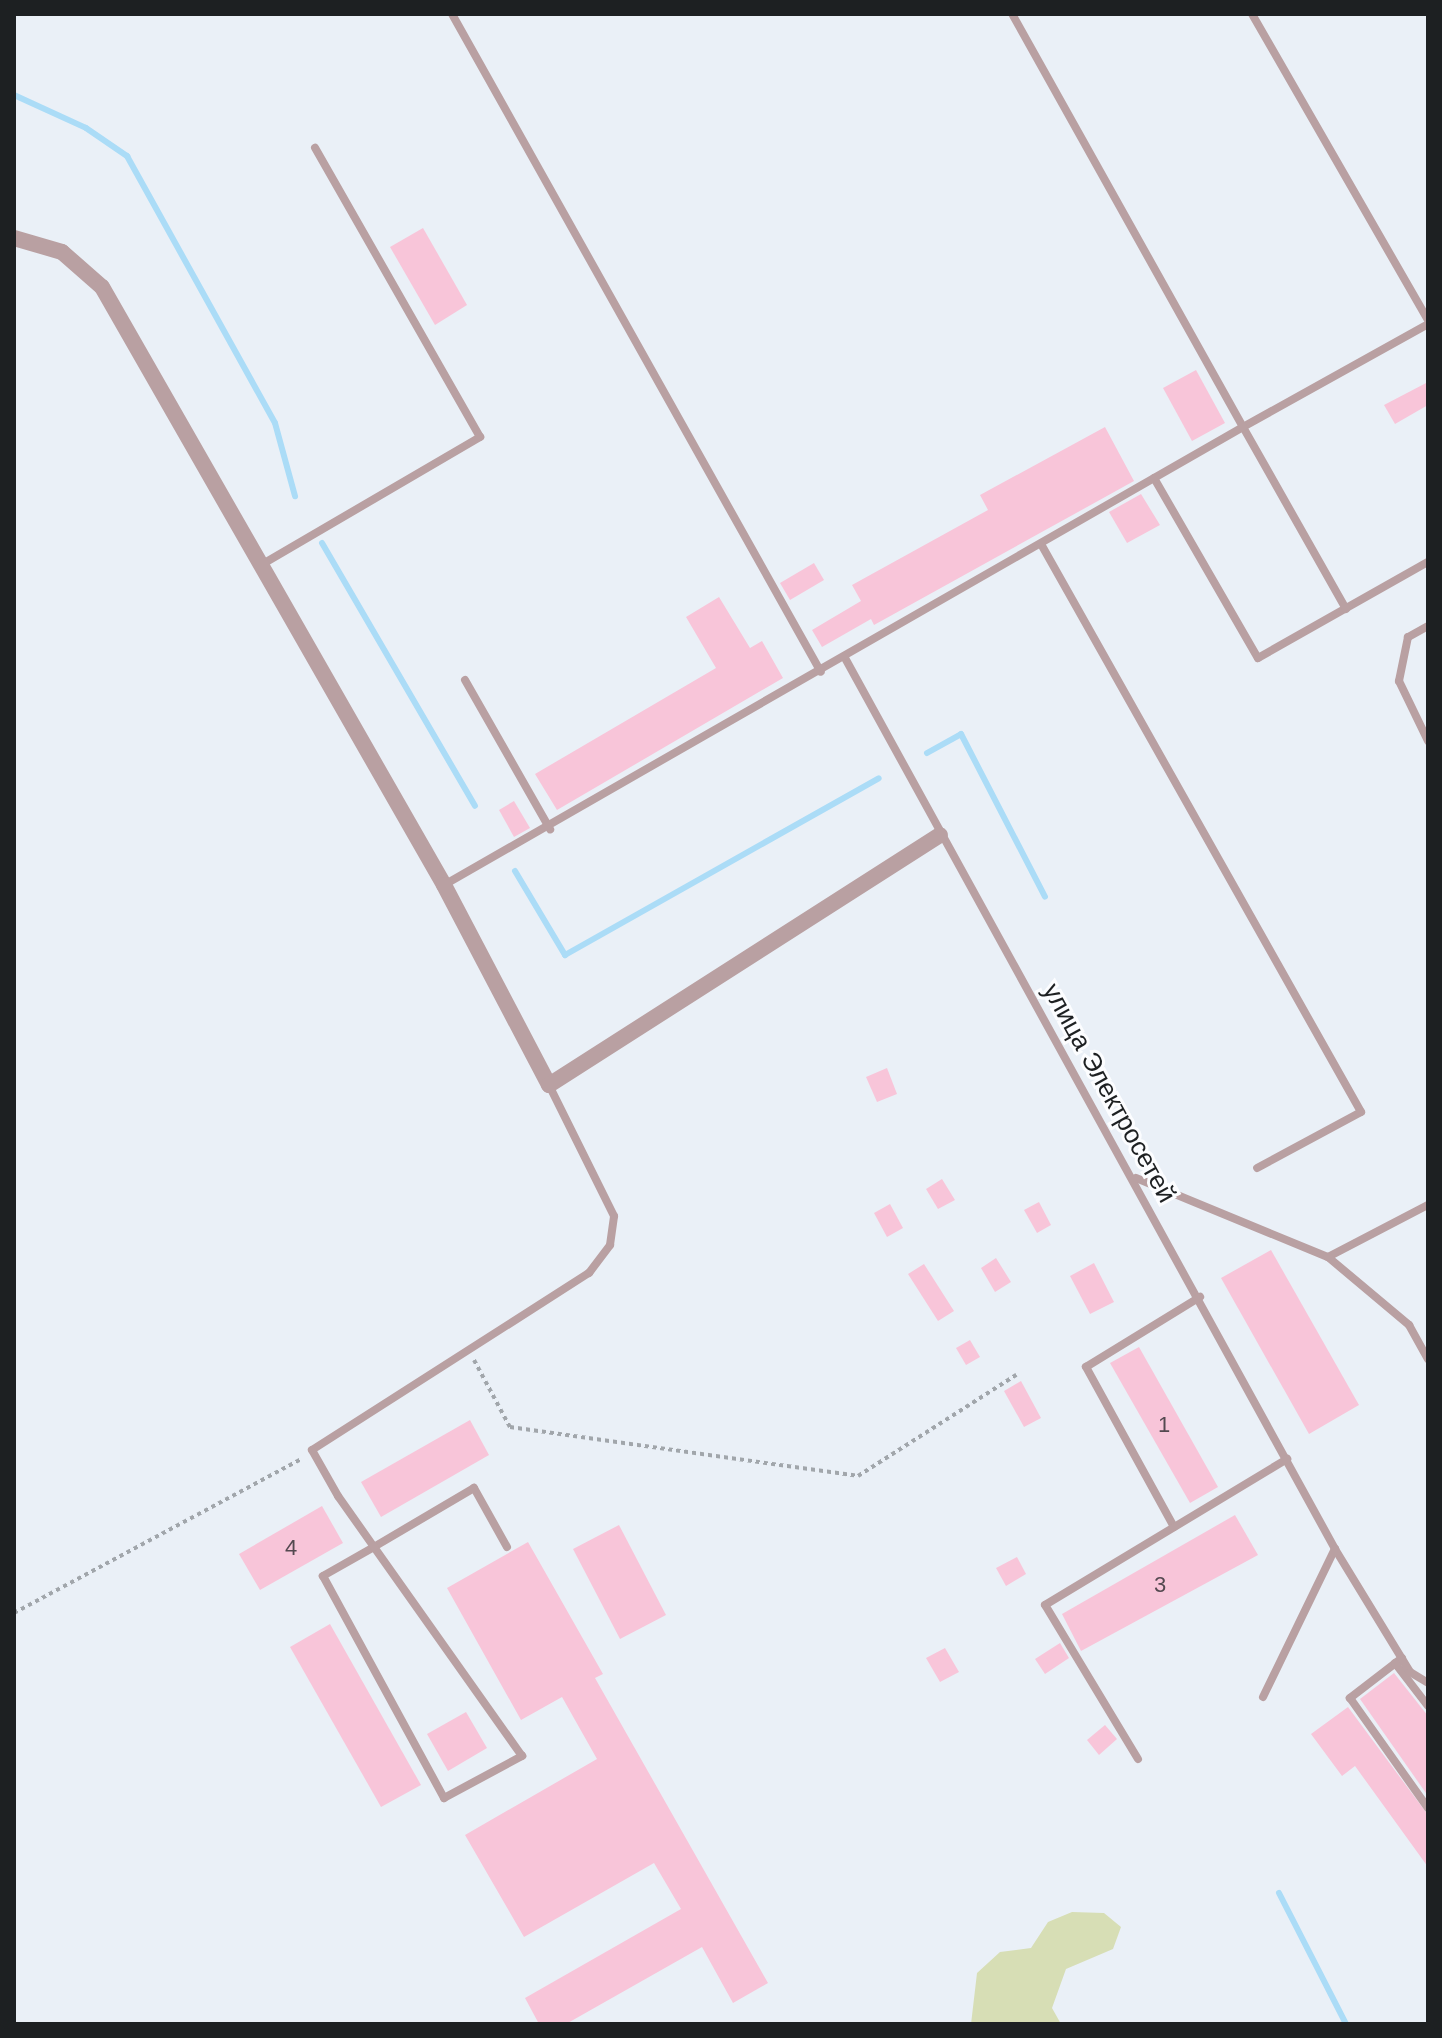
<!DOCTYPE html>
<html>
<head>
<meta charset="utf-8">
<style>
  body { margin:0 }
  #map { position:relative; width:1442px; height:2038px; overflow:hidden; background:#eaf0f7; font-family:Arial,sans-serif }
  div>[style] { position:absolute }
  [style*='--x'] { left:calc(var(--x)*1px); top:calc(var(--y)*1px); width:calc(var(--w)*1px); rotate:calc(var(--a)*1deg) }
  .green>* { inset:0; background:#d7deb5 }
  .stream>* { height:6px; margin:-3px; padding:0 3px; transform-origin:3px; border-radius:3px; background:#abdcf7 }
  .building>* { inset:0; background:#f8c5d9 }
  .path>* { height:4px; margin-top:-2px; transform-origin:0; background:repeating-linear-gradient(90deg,#a1a6ab 0 4px,transparent 0 8px) }
  .service>* { height:8px; margin:-4px; padding:0 4px; transform-origin:4px; border-radius:4px; background:#b9a0a2 }
  .minor>* { height:16px; margin:-8px; padding:0 8px; transform-origin:8px; border-radius:8px; background:#b9a0a2 }
  span { translate:-50% -50%; white-space:nowrap; text-align:center; line-height:1.15; -webkit-text-stroke:6px #fcfdff; paint-order:stroke }
  .number-label { font-size:22px; color:#544950 }
  .number-label span { -webkit-text-stroke-width:0 }
  .street-label { font-size:26px; color:#1d2022 }
  .frame { position:absolute; inset:0; border:16px solid #1d2022; pointer-events:none }
</style>
</head>
<body>
<div id="map">
  <div class="green">
    <div style="clip-path:polygon(1072px 1912px,1104px 1913px,1121px 1927px,1113px 1949px,1066px 1969px,1052px 2008px,1061px 2024px,971px 2024px,977px 1973px,1000px 1952px,1031px 1948px,1048px 1922px)"></div>
  </div>
  <div class="stream">
    <div style="--x:14;--y:95;--w:79;--a:24.6"></div>
    <div style="--x:86;--y:128;--w:50;--a:34.3"></div>
    <div style="--x:127;--y:156;--w:305;--a:61"></div>
    <div style="--x:275;--y:423;--w:76;--a:74.7"></div>
    <div style="--x:322;--y:543;--w:304;--a:59.8"></div>
    <div style="--x:927;--y:753;--w:39;--a:-29"></div>
    <div style="--x:961;--y:734;--w:183;--a:62.7"></div>
    <div style="--x:515;--y:871;--w:98;--a:59.2"></div>
    <div style="--x:565;--y:955;--w:360;--a:-29.4"></div>
    <div style="--x:1279;--y:1893;--w:147;--a:62.9"></div>
  </div>
  <div class="building">
    <div style="clip-path:polygon(423px 228px,467px 305px,435px 325px,390px 247px)"></div>
    <div style="clip-path:polygon(1196px 370px,1225px 423px,1192px 441px,1163px 388px)"></div>
    <div style="clip-path:polygon(1428px 382px,1428px 405px,1395px 424px,1384px 405px)"></div>
    <div style="clip-path:polygon(1105px 427px,1134px 481px,874px 625px,871px 619px,822px 647px,812px 630px,861px 601px,852px 585px,988px 510px,980px 495px)"></div>
    <div style="clip-path:polygon(1141px 494px,1160px 525px,1127px 543px,1109px 512px)"></div>
    <div style="clip-path:polygon(814px 563px,824px 580px,790px 600px,780px 583px)"></div>
    <div style="clip-path:polygon(719px 597px,750px 648px,762px 641px,783px 678px,557px 810px,535px 774px,716px 668px,686px 617px)"></div>
    <div style="clip-path:polygon(514px 801px,530px 828px,514px 837px,499px 810px)"></div>
    <div style="clip-path:polygon(887px 1068px,897px 1094px,877px 1102px,866px 1077px)"></div>
    <div style="clip-path:polygon(942px 1179px,955px 1200px,938px 1209px,926px 1189px)"></div>
    <div style="clip-path:polygon(1039px 1202px,1051px 1225px,1037px 1233px,1024px 1210px)"></div>
    <div style="clip-path:polygon(890px 1204px,903px 1228px,887px 1237px,874px 1213px)"></div>
    <div style="clip-path:polygon(1271px 1250px,1359px 1405px,1309px 1434px,1221px 1278px)"></div>
    <div style="clip-path:polygon(996px 1258px,1011px 1282px,995px 1292px,981px 1268px)"></div>
    <div style="clip-path:polygon(1094px 1263px,1114px 1302px,1090px 1314px,1070px 1276px)"></div>
    <div style="clip-path:polygon(924px 1264px,954px 1311px,938px 1321px,908px 1274px)"></div>
    <div style="clip-path:polygon(970px 1340px,980px 1357px,966px 1365px,956px 1348px)"></div>
    <div style="clip-path:polygon(1139px 1347px,1218px 1487px,1190px 1503px,1110px 1363px)"></div>
    <div style="clip-path:polygon(1021px 1381px,1041px 1418px,1024px 1427px,1004px 1391px)"></div>
    <div style="clip-path:polygon(470px 1420px,489px 1455px,381px 1517px,361px 1482px)"></div>
    <div style="clip-path:polygon(322px 1506px,343px 1543px,260px 1590px,239px 1554px)"></div>
    <div style="clip-path:polygon(1235px 1515px,1258px 1555px,1081px 1651px,1062px 1614px)"></div>
    <div style="clip-path:polygon(619px 1525px,666px 1615px,620px 1639px,573px 1549px)"></div>
    <div style="clip-path:polygon(528px 1542px,603px 1674px,595px 1678px,768px 1983px,733px 2003px,702px 1947px,566px 2024px,539px 2024px,525px 1998px,681px 1909px,654px 1863px,524px 1937px,465px 1835px,597px 1759px,562px 1697px,521px 1720px,447px 1588px)"></div>
    <div style="clip-path:polygon(1017px 1557px,1026px 1574px,1006px 1586px,996px 1568px)"></div>
    <div style="clip-path:polygon(330px 1624px,421px 1785px,381px 1807px,290px 1647px)"></div>
    <div style="clip-path:polygon(1060px 1643px,1069px 1658px,1045px 1674px,1035px 1659px)"></div>
    <div style="clip-path:polygon(945px 1648px,959px 1672px,940px 1682px,926px 1658px)"></div>
    <div style="clip-path:polygon(1394px 1673px,1428px 1716px,1428px 1796px,1360px 1699px)"></div>
    <div style="clip-path:polygon(1348px 1707px,1428px 1815px,1428px 1867px,1355px 1766px,1342px 1776px,1311px 1734px)"></div>
    <div style="clip-path:polygon(466px 1712px,487px 1748px,448px 1771px,427px 1734px)"></div>
    <div style="clip-path:polygon(1105px 1725px,1117px 1739px,1099px 1755px,1087px 1740px)"></div>
  </div>
  <div class="path">
    <div style="--x:474;--y:1360;--w:76;--a:61.8"></div>
    <div style="--x:510;--y:1427;--w:351;--a:8"></div>
    <div style="--x:858;--y:1476;--w:188;--a:-32.6"></div>
    <div style="--x:14;--y:1613;--w:326;--a:-28.2"></div>
  </div>
  <div class="service">
    <div style="--x:452;--y:14;--w:754;--a:60.72"></div>
    <div style="--x:1252;--y:14;--w:353;--a:60.1"></div>
    <div style="--x:1154;--y:478;--w:208;--a:60"></div>
    <div style="--x:1258;--y:658;--w:195;--a:-29.5"></div>
    <div style="--x:1041;--y:544;--w:652;--a:60.6"></div>
    <div style="--x:1361;--y:1112;--w:118;--a:151.7"></div>
    <div style="--x:261;--y:565;--w:254;--a:-30.3"></div>
    <div style="--x:480;--y:437;--w:333;--a:-119.7"></div>
    <div style="--x:1346;--y:609;--w:209;--a:-119.5"></div>
    <div style="--x:1243;--y:427;--w:212;--a:-29.1"></div>
    <div style="--x:1428;--y:626;--w:23;--a:151"></div>
    <div style="--x:1408;--y:637;--w:45;--a:101.6"></div>
    <div style="--x:1399;--y:681;--w:67;--a:64.2"></div>
    <div style="--x:845;--y:658;--w:1017;--a:61.19"></div>
    <div style="--x:465;--y:680;--w:172;--a:60.3"></div>
    <div style="--x:444;--y:885;--w:921;--a:-29.82"></div>
    <div style="--x:1243;--y:427;--w:473;--a:-119.2"></div>
    <div style="--x:1136;--y:1178;--w:208;--a:22.4"></div>
    <div style="--x:1328;--y:1257;--w:113;--a:-27.5"></div>
    <div style="--x:1328;--y:1257;--w:106;--a:40"></div>
    <div style="--x:1409;--y:1325;--w:39;--a:61"></div>
    <div style="--x:1174;--y:1527;--w:183;--a:-118.8"></div>
    <div style="--x:1086;--y:1367;--w:134;--a:-31.6"></div>
    <div style="--x:507;--y:1547;--w:68;--a:-119.2"></div>
    <div style="--x:474;--y:1488;--w:116;--a:149.5"></div>
    <div style="--x:374;--y:1547;--w:59;--a:150.4"></div>
    <div style="--x:323;--y:1576;--w:253;--a:61.4"></div>
    <div style="--x:444;--y:1798;--w:89;--a:-28.3"></div>
    <div style="--x:522;--y:1756;--w:256;--a:-125.3"></div>
    <div style="--x:374;--y:1547;--w:62;--a:-125.2"></div>
    <div style="--x:338;--y:1496;--w:53;--a:-119.5"></div>
    <div style="--x:312;--y:1450;--w:329;--a:-32.6"></div>
    <div style="--x:589;--y:1273;--w:35;--a:-53"></div>
    <div style="--x:610;--y:1245;--w:29;--a:-82"></div>
    <div style="--x:614;--y:1216;--w:146;--a:-116.4"></div>
    <div style="--x:1402;--y:1658;--w:66;--a:142.4"></div>
    <div style="--x:1350;--y:1698;--w:135;--a:54.7"></div>
    <div style="--x:1395;--y:1663;--w:54;--a:52.5"></div>
    <div style="--x:1263;--y:1697;--w:165;--a:-64.1"></div>
    <div style="--x:1335;--y:1549;--w:144;--a:58.6"></div>
    <div style="--x:1410;--y:1672;--w:21;--a:31"></div>
    <div style="--x:1138;--y:1759;--w:180;--a:-121.1"></div>
    <div style="--x:1045;--y:1605;--w:283;--a:-31.1"></div>
  </div>
  <div class="minor">
    <div style="--x:14;--y:238;--w:50;--a:16.3"></div>
    <div style="--x:62;--y:252;--w:53;--a:41.2"></div>
    <div style="--x:102;--y:287;--w:689;--a:60.23"></div>
    <div style="--x:444;--y:885;--w:226;--a:62.3"></div>
    <div style="--x:549;--y:1085;--w:464;--a:-32.6"></div>
  </div>
  <div class="number-label">
    <span style="left:1164px;top:1425px">1</span>
    <span style="left:291px;top:1548px">4</span>
    <span style="left:1160px;top:1585px">3</span>
  </div>
  <div class="street-label">
    <span style="left:1109px;top:1093px;rotate:61deg">улица Электросетей</span>
  </div>
  <div class="frame"></div>
</div>
</body>
</html>
